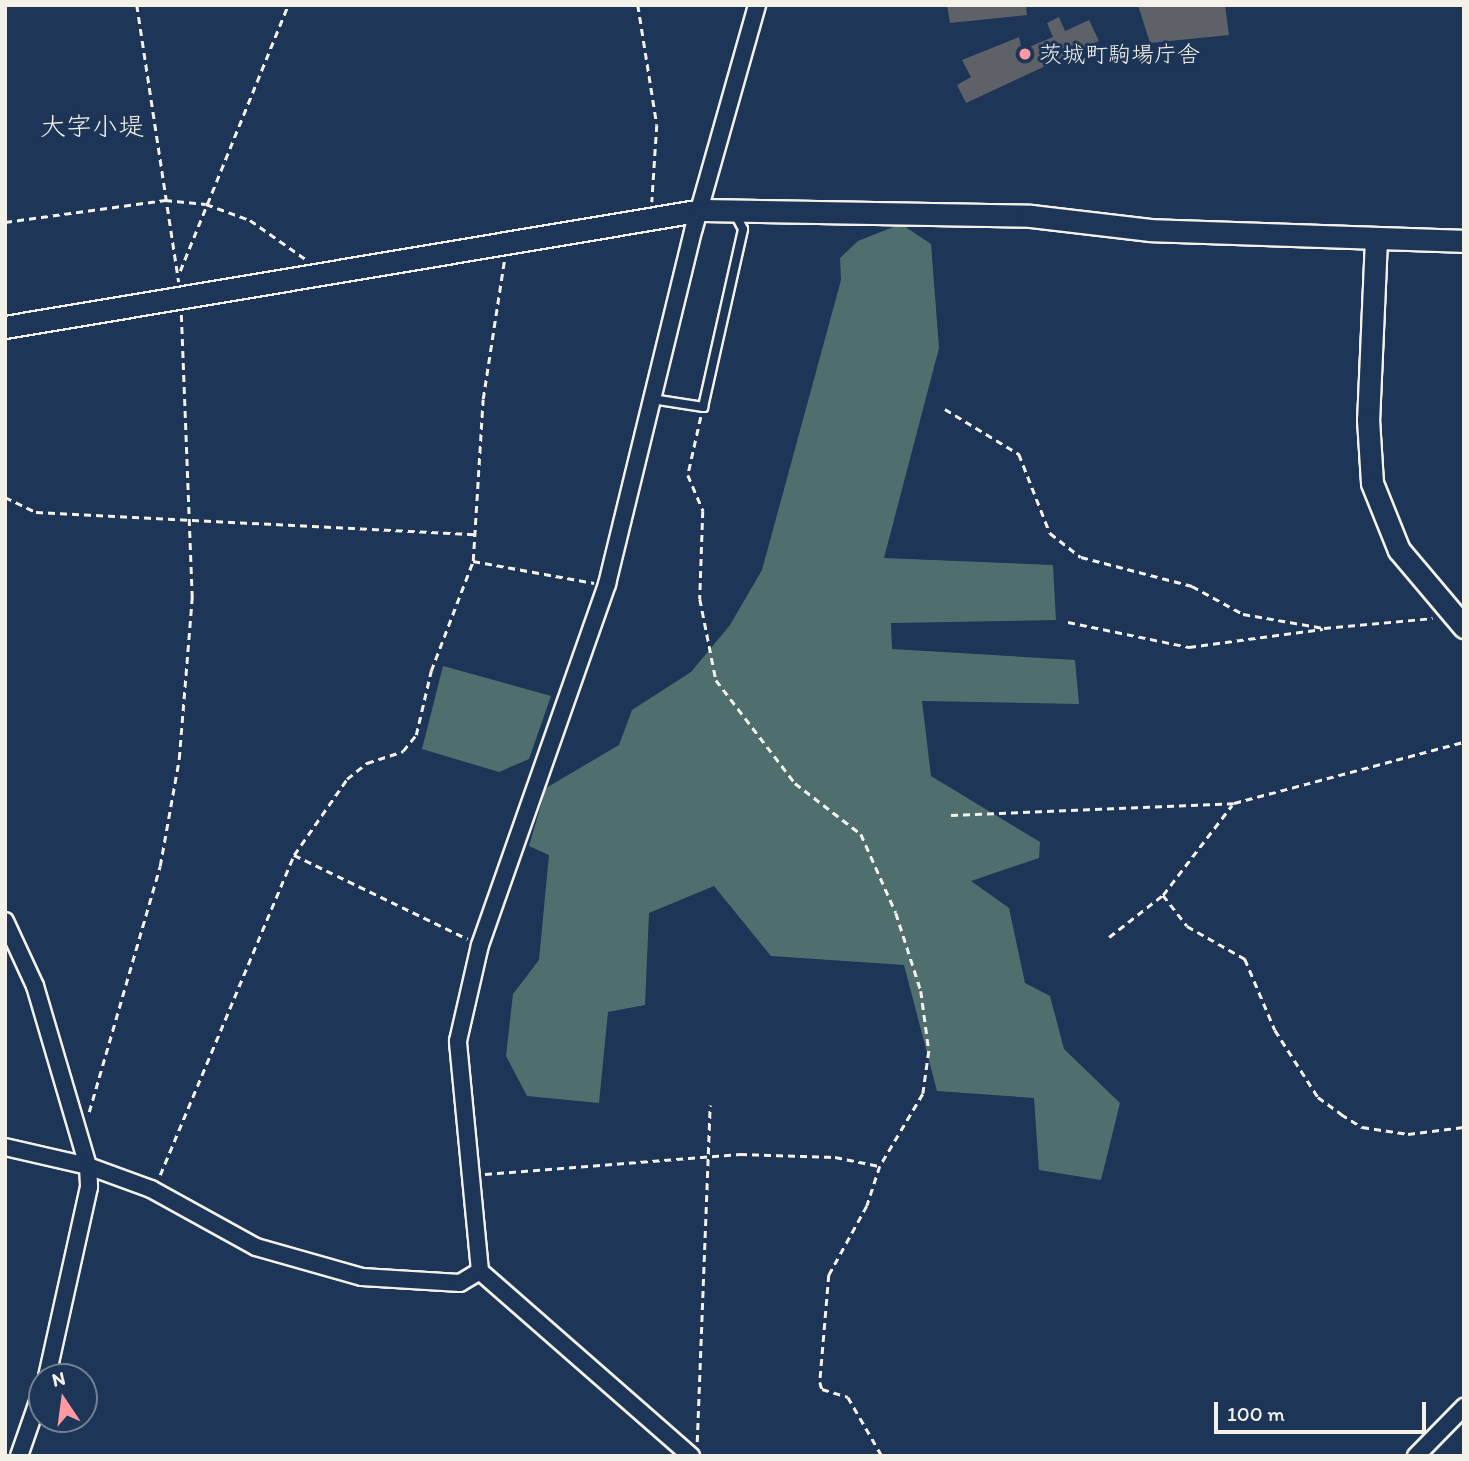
<!DOCTYPE html>
<html>
<head>
<meta charset="utf-8">
<style>
  body { margin:0 }
  #map { position:relative; width:1469px; height:1461px; overflow:hidden; background:#1d3557; font-family:Itim,"Klee One",sans-serif }
  div>[style] { position:absolute }
  [style*='--x'] { left:calc(var(--x)*1px); top:calc(var(--y)*1px); width:calc(var(--w)*1px); rotate:calc(var(--a)*1deg) }
  .green>* { inset:0; background:#4f6f6f }
  .building>* { inset:0; background:#5e6168 }
  .path>* { height:2.5px; margin-top:-1.25px; transform-origin:0; background:repeating-linear-gradient(90deg,#f4f1e8 0 7px,transparent 0 12px) }
  .roads { filter:drop-shadow(2px 0 #f4f1e8) drop-shadow(-2px 0 #f4f1e8) drop-shadow(0 2px #f4f1e8) drop-shadow(0 -2px #f4f1e8) }
  .lane>* { height:8px; margin:-4px; padding:0 4px; transform-origin:4px; border-radius:4px; background:#1d3557 }
  .street>* { height:16px; margin:-8px; padding:0 8px; transform-origin:8px; border-radius:8px; background:#1d3557 }
  .secondary>* { height:21px; margin:-10.5px; padding:0 10.5px; transform-origin:10.5px; border-radius:10.5px; background:#1d3557 }
  .dots>* { width:19px; height:19px; translate:-50% -50%; box-sizing:border-box; border:4px solid #1d3557; border-radius:50% }
  span { translate:-50% -50%; white-space:nowrap; text-align:center; line-height:1.15; -webkit-text-stroke:6px #1d3557; paint-order:stroke }
  .poi-label { font-size:23px; color:#f4f1e8 }
  .left { translate:0 -50%; text-align:left }
  .quarter-label { font-size:26px; color:#f4f1e8 }
  .frame { position:absolute; inset:0; border:7px solid #f4f1e8; pointer-events:none }
  .north { position:absolute; left:28px; top:1363px; width:70px; height:70px; box-sizing:border-box; background:#1d3557; border:2px solid #738091; border-radius:50%; rotate:347deg; font-size:19px; font-weight:700; line-height:28px; text-align:center; color:#f4f1e8 }
  .north::after { content:''; display:block; margin:auto; width:24px; height:32px; background:#ff9aa2; clip-path:polygon(50% 0,100% 100%,50% 72%,0 100%) }
  .scale { position:absolute; left:1214px; top:1402px; width:212px; height:32px; box-sizing:border-box; border:4px solid #f4f1e8; border-top:0; padding-left:9px; font-size:21px; line-height:24px; white-space:nowrap; color:#f4f1e8; -webkit-text-stroke:5px #1d3557; paint-order:stroke }
</style>
</head>
<body>
<div id="map">
  <div class="green">
    <div style="clip-path:polygon(901px 224px,931px 244px,939px 348px,884px 558px,1053px 565px,1056px 620px,891px 623px,892px 649px,1075px 660px,1079px 704px,922px 701px,931px 776px,1040px 842px,1039px 858px,971px 881px,1009px 908px,1025px 983px,1050px 996px,1064px 1049px,1120px 1103px,1101px 1180px,1039px 1170px,1034px 1098px,937px 1091px,904px 965px,771px 956px,714px 886px,649px 913px,645px 1005px,608px 1012px,599px 1103px,527px 1096px,506px 1056px,513px 994px,539px 960px,549px 855px,529px 846px,546px 788px,619px 745px,632px 710px,691px 672px,730px 625px,762px 570px,841px 280px,840px 258px,858px 241px)"></div>
    <div style="clip-path:polygon(443px 666px,551px 696px,529px 759px,499px 772px,422px 749px)"></div>
  </div>
  <div class="building">
    <div style="clip-path:polygon(947px 5px,1026px 5px,1027px 15px,950px 23px)"></div>
    <div style="clip-path:polygon(1138px 5px,1225px 5px,1229px 35px,1150px 43px)"></div>
    <div style="clip-path:polygon(1059px 17px,1065px 31px,1089px 20px,1099px 41px,966px 103px,957px 85px,971px 77px,962px 60px,1019px 37px,1022px 50px,1053px 37px,1047px 23px)"></div>
  </div>
  <div class="path">
    <div style="--x:137;--y:5;--w:280;--a:81.4"></div>
    <div style="--x:638;--y:5;--w:121;--a:81"></div>
    <div style="--x:657;--y:125;--w:77;--a:93.7"></div>
    <div style="--x:5;--y:222;--w:162;--a:-7.8"></div>
    <div style="--x:165;--y:200;--w:41;--a:5.6"></div>
    <div style="--x:206;--y:204;--w:47;--a:20"></div>
    <div style="--x:250;--y:220;--w:70;--a:35.1"></div>
    <div style="--x:180;--y:271;--w:287;--a:-67.9"></div>
    <div style="--x:945;--y:409;--w:87;--a:31.3"></div>
    <div style="--x:1019;--y:454;--w:85;--a:68.6"></div>
    <div style="--x:1050;--y:533;--w:39;--a:38"></div>
    <div style="--x:1081;--y:557;--w:115;--a:14.6"></div>
    <div style="--x:1192;--y:586;--w:58;--a:28.8"></div>
    <div style="--x:1243;--y:614;--w:82;--a:9.8"></div>
    <div style="--x:1324;--y:628;--w:109;--a:-5.2"></div>
    <div style="--x:701;--y:417;--w:59;--a:102.6"></div>
    <div style="--x:688;--y:475;--w:39;--a:67"></div>
    <div style="--x:703;--y:511;--w:88;--a:92"></div>
    <div style="--x:700;--y:599;--w:83;--a:78.8"></div>
    <div style="--x:716;--y:680;--w:130;--a:52.5"></div>
    <div style="--x:795;--y:783;--w:83;--a:37.7"></div>
    <div style="--x:861;--y:834;--w:86;--a:66.1"></div>
    <div style="--x:896;--y:913;--w:82;--a:72.2"></div>
    <div style="--x:921;--y:991;--w:61;--a:82.4"></div>
    <div style="--x:929;--y:1051;--w:43;--a:97.9"></div>
    <div style="--x:923;--y:1094;--w:84;--a:120.8"></div>
    <div style="--x:880;--y:1166;--w:42;--a:108"></div>
    <div style="--x:867;--y:1206;--w:79;--a:118.8"></div>
    <div style="--x:829;--y:1275;--w:107;--a:94.8"></div>
    <div style="--x:820;--y:1382;--w:7;--a:74"></div>
    <div style="--x:822;--y:1389;--w:27;--a:17"></div>
    <div style="--x:848;--y:1397;--w:68;--a:60"></div>
    <div style="--x:5;--y:497;--w:34;--a:26"></div>
    <div style="--x:36;--y:512;--w:439;--a:2.9"></div>
    <div style="--x:473;--y:561;--w:123;--a:10.3"></div>
    <div style="--x:1068;--y:622;--w:124;--a:11.7"></div>
    <div style="--x:1189;--y:647;--w:135;--a:-7.7"></div>
    <div style="--x:951;--y:815;--w:283;--a:-2.4"></div>
    <div style="--x:1234;--y:803;--w:238;--a:-14.9"></div>
    <div style="--x:294;--y:855;--w:193;--a:25.8"></div>
    <div style="--x:1163;--y:895;--w:39;--a:52"></div>
    <div style="--x:1187;--y:926;--w:67;--a:29.6"></div>
    <div style="--x:1245;--y:959;--w:77;--a:67.1"></div>
    <div style="--x:1275;--y:1030;--w:80;--a:57.3"></div>
    <div style="--x:1318;--y:1097;--w:29;--a:36"></div>
    <div style="--x:1341;--y:1114;--w:25;--a:32"></div>
    <div style="--x:1362;--y:1127;--w:47;--a:8.7"></div>
    <div style="--x:1408;--y:1134;--w:56;--a:-7.1"></div>
    <div style="--x:1109;--y:937;--w:68;--a:-37.9"></div>
    <div style="--x:1163;--y:895;--w:113;--a:-52.5"></div>
    <div style="--x:89;--y:1112;--w:256;--a:-73.9"></div>
    <div style="--x:160;--y:866;--w:109;--a:-79.9"></div>
    <div style="--x:179;--y:759;--w:162;--a:-85.4"></div>
    <div style="--x:192;--y:598;--w:285;--a:-92.2"></div>
    <div style="--x:485;--y:1174;--w:256;--a:-4.5"></div>
    <div style="--x:740;--y:1154;--w:95;--a:1.8"></div>
    <div style="--x:835;--y:1157;--w:45;--a:11.6"></div>
    <div style="--x:160;--y:1175;--w:347;--a:-67.3"></div>
    <div style="--x:294;--y:855;--w:93;--a:-55.1"></div>
    <div style="--x:347;--y:779;--w:26;--a:-39"></div>
    <div style="--x:367;--y:763;--w:38;--a:-18"></div>
    <div style="--x:403;--y:751;--w:21;--a:-51"></div>
    <div style="--x:416;--y:735;--w:66;--a:-76.8"></div>
    <div style="--x:431;--y:671;--w:118;--a:-69.1"></div>
    <div style="--x:473;--y:561;--w:162;--a:-86.5"></div>
    <div style="--x:483;--y:399;--w:140;--a:-81.3"></div>
    <div style="--x:697;--y:1442;--w:337;--a:-87.8"></div>
  </div>
  <div class="roads">
    <div class="lane">
      <div style="--x:652;--y:399;--w:52;--a:8.9"></div>
      <div style="--x:703;--y:407;--w:182;--a:-77.3"></div>
      <div style="--x:743;--y:229;--w:19;--a:-118"></div>
    </div>
    <div class="street">
      <div style="--x:5;--y:921;--w:72;--a:65.2"></div>
      <div style="--x:35;--y:986;--w:188;--a:73.6"></div>
      <div style="--x:88;--y:1166;--w:21;--a:87"></div>
      <div style="--x:89;--y:1187;--w:195;--a:102.5"></div>
      <div style="--x:5;--y:1147;--w:85;--a:12.9"></div>
      <div style="--x:88;--y:1166;--w:67;--a:20.1"></div>
      <div style="--x:151;--y:1189;--w:120;--a:28.9"></div>
      <div style="--x:256;--y:1247;--w:110;--a:15.8"></div>
      <div style="--x:362;--y:1277;--w:98;--a:3.5"></div>
      <div style="--x:460;--y:1283;--w:23;--a:-31"></div>
      <div style="--x:19;--y:1456;--w:70;--a:-70.8"></div>
      <div style="--x:691;--y:1456;--w:281;--a:-138.8"></div>
      <div style="--x:480;--y:1271;--w:231;--a:-95.5"></div>
      <div style="--x:458;--y:1041;--w:98;--a:-77.1"></div>
      <div style="--x:480;--y:945;--w:383;--a:-70.6"></div>
      <div style="--x:607;--y:584;--w:366;--a:-76.3"></div>
      <div style="--x:694;--y:228;--w:232;--a:-74.2"></div>
      <div style="--x:1416;--y:1456;--w:69;--a:-45.6"></div>
    </div>
    <div class="secondary">
      <div style="--x:1376;--y:239;--w:180;--a:92.5"></div>
      <div style="--x:1368;--y:419;--w:64;--a:86.4"></div>
      <div style="--x:1372;--y:483;--w:72;--a:68.1"></div>
      <div style="--x:1399;--y:550;--w:101;--a:49.8"></div>
      <div style="--x:5;--y:327;--w:708;--a:-9.52"></div>
      <div style="--x:703;--y:210;--w:328;--a:1"></div>
      <div style="--x:1031;--y:216;--w:120;--a:6.7"></div>
      <div style="--x:1150;--y:230;--w:314;--a:2"></div>
    </div>
  </div>
  <div class="dots">
    <div style="left:1025px;top:54px;background:#ff9aa2"></div>
  </div>
  <div class="poi-label">
    <span class="left" style="left:1039px;top:54px">茨城町駒場庁舎</span>
  </div>
  <div class="quarter-label">
    <span style="left:92px;top:127px">大字小堤</span>
  </div>
  <div class="frame"></div>
  <div class="north">N</div>
  <div class="scale">100 m</div>
</div>
</body>
</html>
